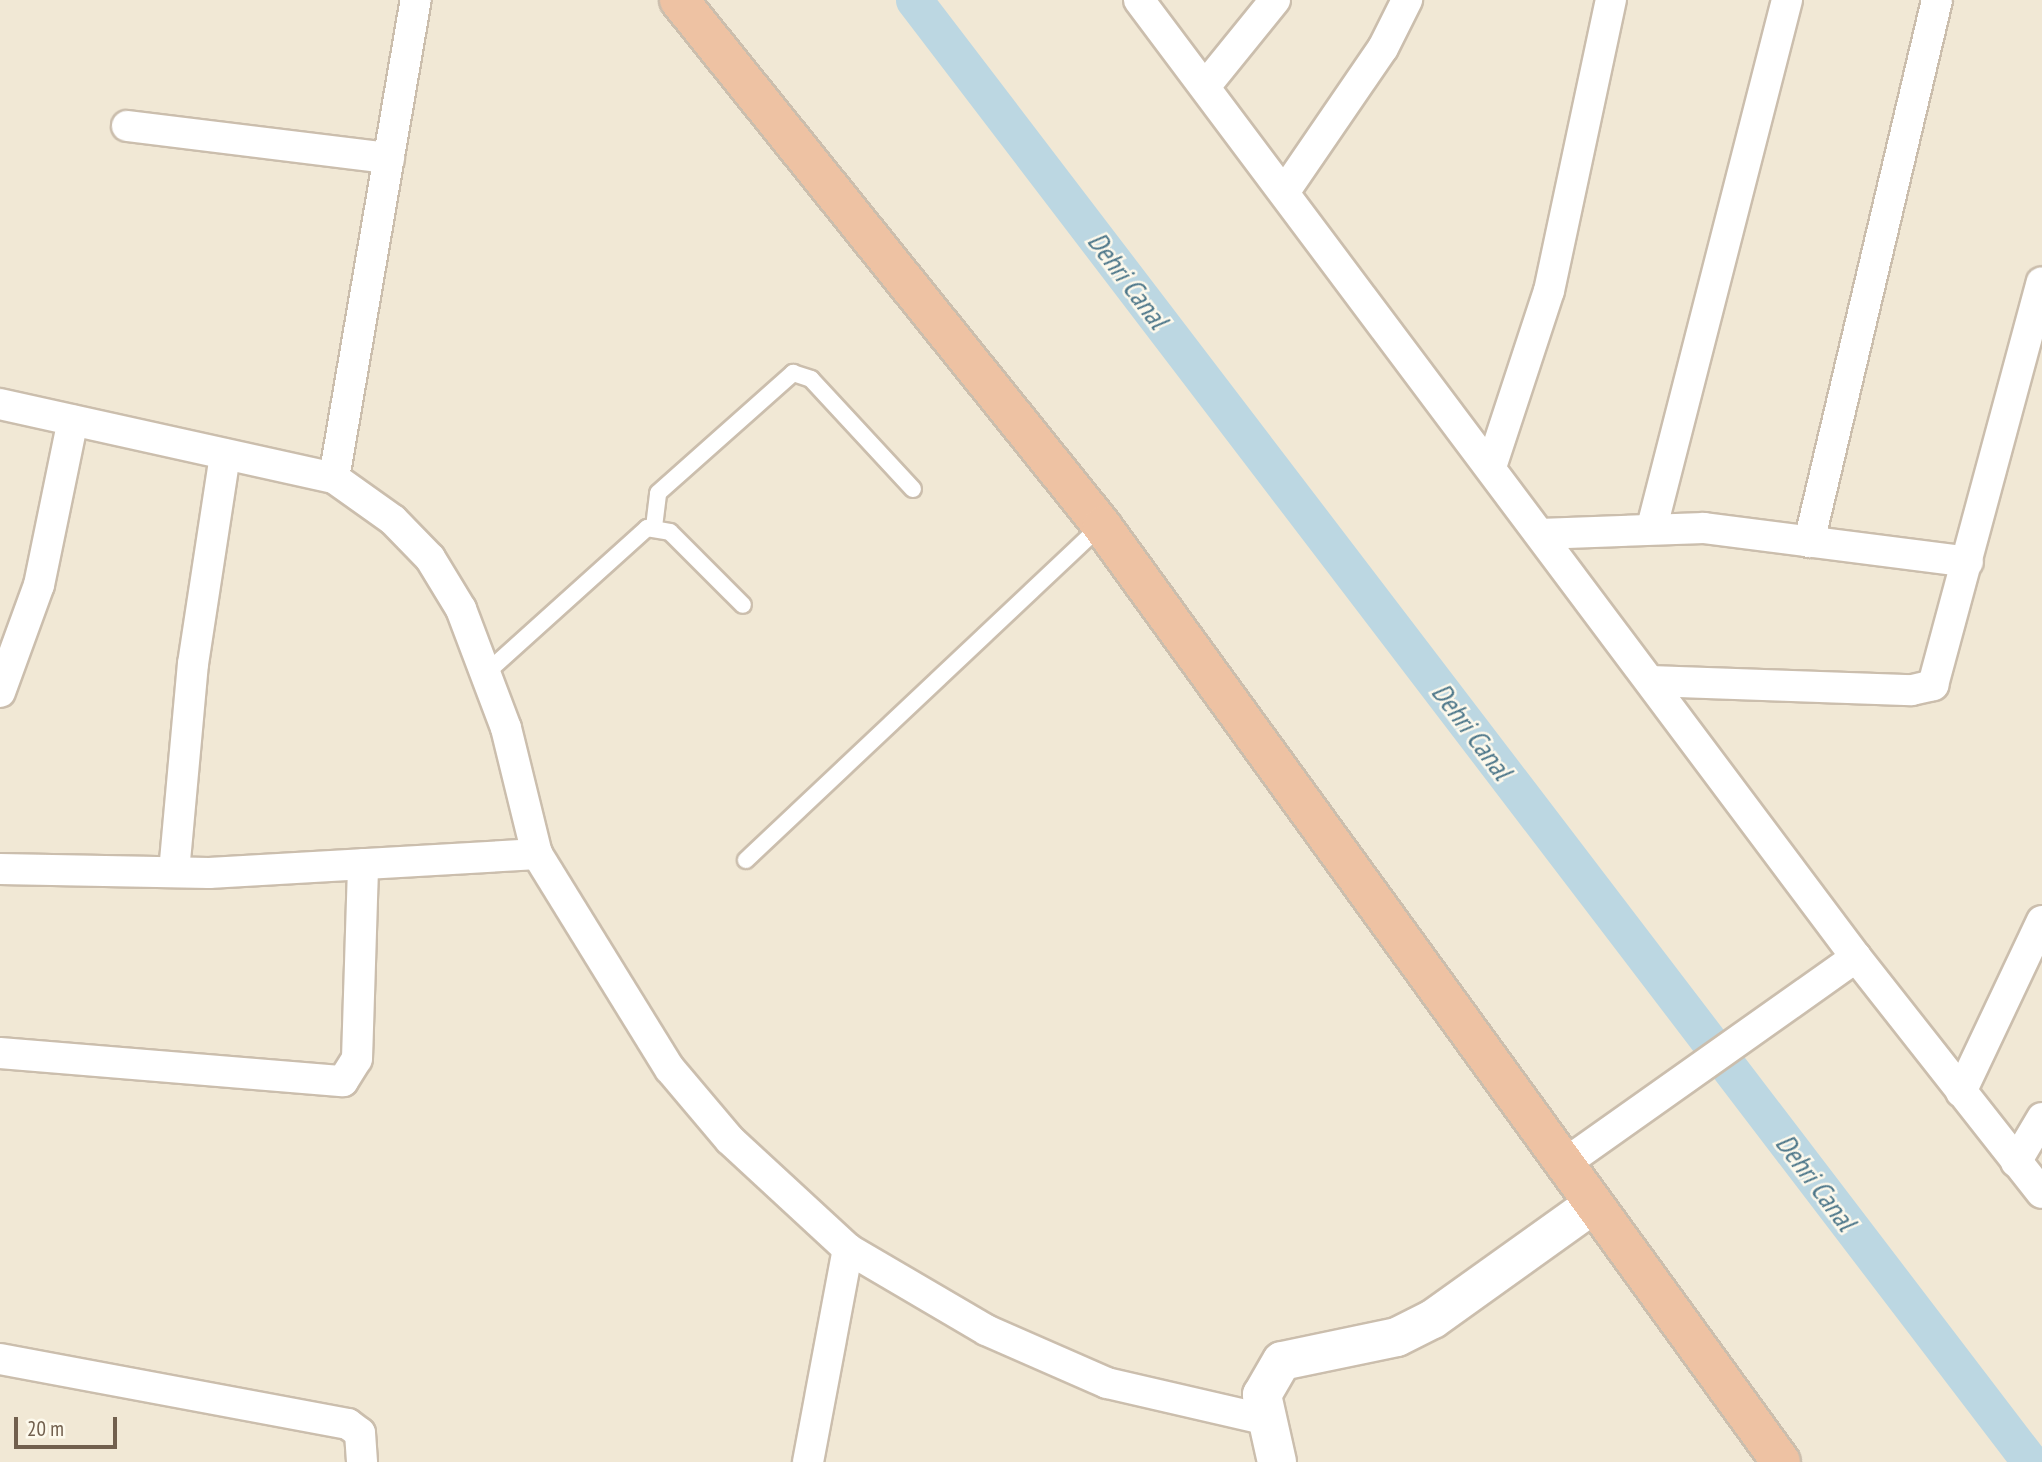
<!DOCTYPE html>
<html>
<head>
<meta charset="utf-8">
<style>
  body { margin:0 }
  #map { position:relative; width:2042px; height:1462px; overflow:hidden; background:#faf5e6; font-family:"PT Sans Narrow",sans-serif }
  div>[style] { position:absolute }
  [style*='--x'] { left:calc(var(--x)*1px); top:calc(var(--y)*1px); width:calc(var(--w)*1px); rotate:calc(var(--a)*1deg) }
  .residential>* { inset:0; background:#f1e8d5 }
  .canal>* { height:37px; margin:-18.5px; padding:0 18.5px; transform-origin:18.5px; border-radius:18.5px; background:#bcd7e2 }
  .roads { filter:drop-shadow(2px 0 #cbbead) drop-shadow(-2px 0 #cbbead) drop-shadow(0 2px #cbbead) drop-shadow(0 -2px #cbbead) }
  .lane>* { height:16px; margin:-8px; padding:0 8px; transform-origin:8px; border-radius:8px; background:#fff }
  .street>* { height:30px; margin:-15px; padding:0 15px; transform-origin:15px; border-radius:15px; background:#fff }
  .secondary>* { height:38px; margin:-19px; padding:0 19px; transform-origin:19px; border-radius:19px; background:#fff }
  .highway>* { height:38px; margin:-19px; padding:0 19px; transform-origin:19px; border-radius:19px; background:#eec2a3 }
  span { translate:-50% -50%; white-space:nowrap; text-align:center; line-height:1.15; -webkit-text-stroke:5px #fdf9ec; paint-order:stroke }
  .water-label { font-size:28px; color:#4c7689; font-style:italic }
  .scale { position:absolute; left:14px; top:1417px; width:103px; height:32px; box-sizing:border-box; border:4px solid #715f4d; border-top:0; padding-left:9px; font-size:21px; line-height:24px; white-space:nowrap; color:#715f4d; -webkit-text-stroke:5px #fdf9ec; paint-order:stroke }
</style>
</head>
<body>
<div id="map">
  <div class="residential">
    <div style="clip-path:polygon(0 0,2042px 0,2042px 1462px,0 1462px)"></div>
  </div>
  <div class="canal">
    <div style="--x:914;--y:0;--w:1839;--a:52.64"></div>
  </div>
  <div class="roads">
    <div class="lane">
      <div style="--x:654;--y:527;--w:34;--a:-83"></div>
      <div style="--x:658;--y:493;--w:181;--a:-41.6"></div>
      <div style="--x:793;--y:373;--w:19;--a:18"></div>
      <div style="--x:811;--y:379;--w:150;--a:47.2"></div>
      <div style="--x:485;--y:674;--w:218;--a:-42"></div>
      <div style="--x:647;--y:528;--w:23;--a:10"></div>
      <div style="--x:670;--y:532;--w:103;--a:45"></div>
      <div style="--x:746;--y:860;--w:487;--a:-43.3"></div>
    </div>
    <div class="street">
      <div style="--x:1139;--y:0;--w:1196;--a:53.16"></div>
      <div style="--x:1856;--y:957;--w:300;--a:51.8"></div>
      <div style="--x:1207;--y:84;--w:108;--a:-51"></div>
      <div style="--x:127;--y:126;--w:264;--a:7"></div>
      <div style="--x:1285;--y:191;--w:173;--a:-55.6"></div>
      <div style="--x:1383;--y:48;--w:54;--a:-63.4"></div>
      <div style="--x:0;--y:404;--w:342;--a:12.5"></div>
      <div style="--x:334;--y:478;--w:72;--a:35.4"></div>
      <div style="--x:393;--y:520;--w:53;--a:45.8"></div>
      <div style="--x:430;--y:558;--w:60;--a:58.7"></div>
      <div style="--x:461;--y:609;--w:127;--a:69.3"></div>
      <div style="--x:506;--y:728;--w:130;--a:76.2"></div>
      <div style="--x:537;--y:854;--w:253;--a:58.3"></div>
      <div style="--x:670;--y:1069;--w:93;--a:49.8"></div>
      <div style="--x:730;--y:1140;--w:161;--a:42.7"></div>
      <div style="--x:848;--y:1249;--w:160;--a:30.4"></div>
      <div style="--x:986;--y:1330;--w:132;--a:23.7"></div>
      <div style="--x:1107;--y:1383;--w:160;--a:13"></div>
      <div style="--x:1491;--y:467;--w:185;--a:-71.8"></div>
      <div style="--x:1549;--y:291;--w:298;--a:-78"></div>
      <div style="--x:334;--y:478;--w:485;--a:-80.3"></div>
      <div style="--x:1652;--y:527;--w:544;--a:-75.63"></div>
      <div style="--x:1540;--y:534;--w:164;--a:-2.1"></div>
      <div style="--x:1704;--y:528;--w:266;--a:7.3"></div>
      <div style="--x:1809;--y:542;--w:557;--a:-76.71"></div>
      <div style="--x:1650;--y:681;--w:262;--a:2"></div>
      <div style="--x:1912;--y:690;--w:22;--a:-13"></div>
      <div style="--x:1933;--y:685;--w:417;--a:-74.9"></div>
      <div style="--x:0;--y:692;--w:114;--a:-70"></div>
      <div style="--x:39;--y:585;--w:168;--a:-78.4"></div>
      <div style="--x:0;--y:869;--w:209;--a:1.1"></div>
      <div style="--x:209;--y:873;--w:329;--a:-3.3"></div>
      <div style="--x:174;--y:872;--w:209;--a:-84.8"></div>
      <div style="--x:193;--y:664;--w:212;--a:-81.3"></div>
      <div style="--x:0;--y:1053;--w:344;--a:4.7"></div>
      <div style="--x:343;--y:1081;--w:26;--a:-58"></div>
      <div style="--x:357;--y:1059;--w:195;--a:-88.2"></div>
      <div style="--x:1961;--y:1092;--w:189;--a:-64.7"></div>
      <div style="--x:2016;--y:1162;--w:51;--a:-59.4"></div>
      <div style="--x:1564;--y:1164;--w:358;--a:-35.3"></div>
      <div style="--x:0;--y:1359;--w:354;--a:10.6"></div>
      <div style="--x:348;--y:1424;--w:15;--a:37"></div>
      <div style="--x:360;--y:1433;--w:29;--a:86"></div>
      <div style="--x:808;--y:1462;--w:217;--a:-79.4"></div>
    </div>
    <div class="secondary">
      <div style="--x:1277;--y:1462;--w:69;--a:-102.6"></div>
      <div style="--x:1262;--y:1395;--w:39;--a:-60"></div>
      <div style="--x:1282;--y:1361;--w:117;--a:-11.8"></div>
      <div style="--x:1397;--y:1337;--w:40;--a:-26.6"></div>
      <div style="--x:1433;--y:1319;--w:196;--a:-35.6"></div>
    </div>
    <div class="highway">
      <div style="--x:679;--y:0;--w:675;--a:51.19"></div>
      <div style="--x:1102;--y:526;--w:1156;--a:54.04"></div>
    </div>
  </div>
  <div class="water-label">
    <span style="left:1128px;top:280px;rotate:53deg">Dehri Canal</span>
    <span style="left:1472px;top:731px;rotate:53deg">Dehri Canal</span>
    <span style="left:1816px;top:1182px;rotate:53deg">Dehri Canal</span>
  </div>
  <div class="scale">20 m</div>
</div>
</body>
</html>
